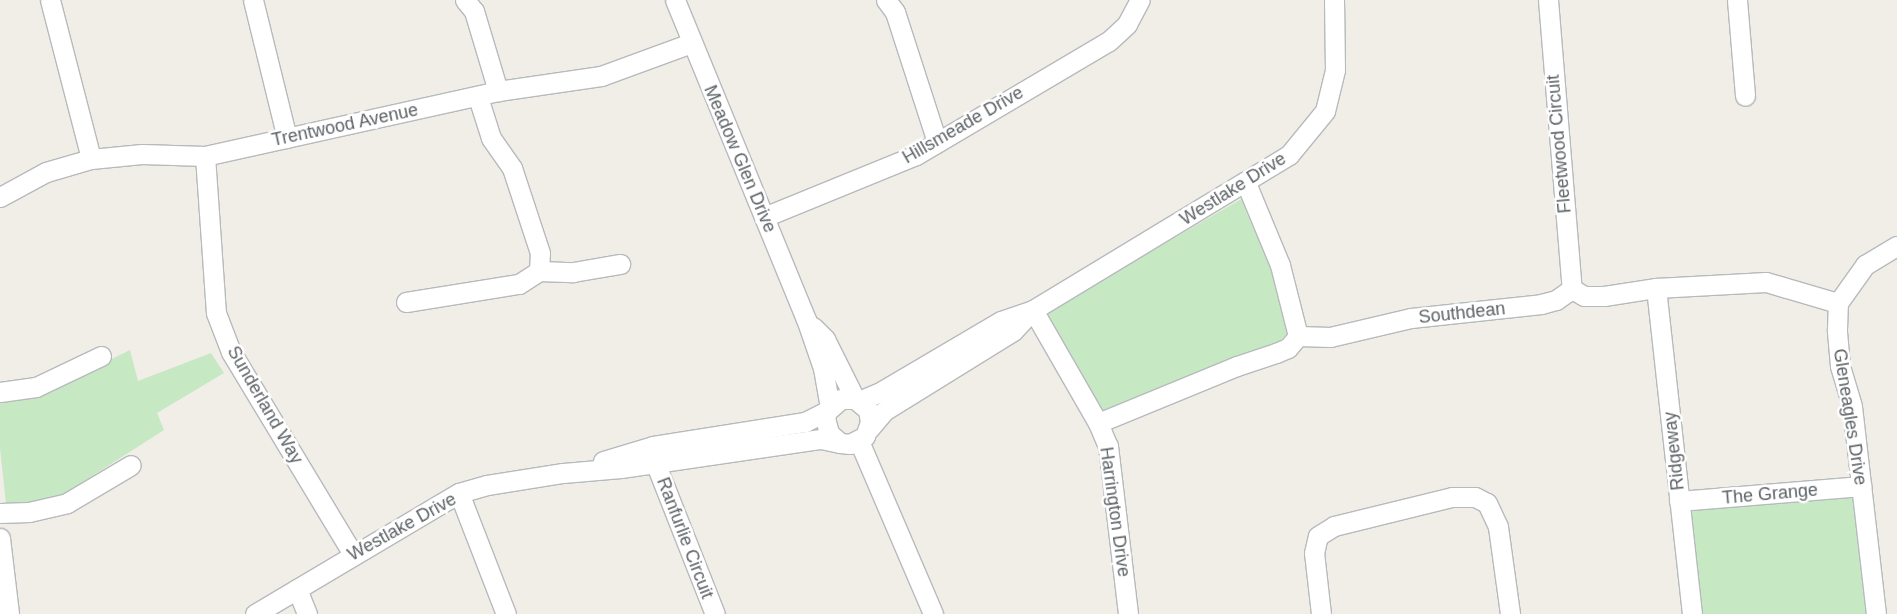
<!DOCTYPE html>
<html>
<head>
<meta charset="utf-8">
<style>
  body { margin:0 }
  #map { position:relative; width:1897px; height:614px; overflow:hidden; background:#f1eee7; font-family:Arial,sans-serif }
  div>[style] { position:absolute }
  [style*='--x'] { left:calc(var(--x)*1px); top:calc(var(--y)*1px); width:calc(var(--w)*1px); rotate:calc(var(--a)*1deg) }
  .green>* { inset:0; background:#c6e8c3 }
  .roads { filter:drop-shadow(1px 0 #b7babd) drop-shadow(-1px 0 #b7babd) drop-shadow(0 1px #b7babd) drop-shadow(0 -1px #b7babd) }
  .minor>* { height:19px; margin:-9.5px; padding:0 9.5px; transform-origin:9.5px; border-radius:9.5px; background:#fff }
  span { translate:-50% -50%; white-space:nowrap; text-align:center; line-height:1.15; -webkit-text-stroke:5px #fff; paint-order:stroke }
  .street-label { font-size:18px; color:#5e6367 }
</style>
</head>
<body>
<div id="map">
  <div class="green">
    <div style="clip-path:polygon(1250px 194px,1245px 209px,1270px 266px,1287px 333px,1278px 343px,1102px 412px,1045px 313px)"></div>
    <div style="clip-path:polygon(130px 350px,138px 381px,211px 353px,224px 373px,157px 413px,164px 430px,64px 494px,27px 504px,6px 504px,0 448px,0 401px,38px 395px)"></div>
    <div style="clip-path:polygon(1852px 492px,1866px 614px,1700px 614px,1689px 510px)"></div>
  </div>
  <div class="roads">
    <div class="minor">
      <div style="--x:50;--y:0;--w:164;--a:75.5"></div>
      <div style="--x:253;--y:0;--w:142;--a:76.2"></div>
      <div style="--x:465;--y:0;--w:14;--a:51"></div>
      <div style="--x:474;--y:11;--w:84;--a:73.3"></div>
      <div style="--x:675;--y:0;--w:345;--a:67.7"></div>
      <div style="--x:806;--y:319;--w:52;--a:70.9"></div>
      <div style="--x:823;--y:368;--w:40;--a:80"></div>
      <div style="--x:886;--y:0;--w:15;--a:53"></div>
      <div style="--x:895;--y:12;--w:137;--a:72.1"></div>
      <div style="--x:1548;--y:0;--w:290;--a:85.3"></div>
      <div style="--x:1737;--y:0;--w:96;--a:85.2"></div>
      <div style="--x:205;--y:156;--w:157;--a:86"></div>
      <div style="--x:216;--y:313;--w:42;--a:69"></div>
      <div style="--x:231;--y:352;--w:236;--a:58.9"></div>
      <div style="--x:1246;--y:183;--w:89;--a:67.5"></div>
      <div style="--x:1280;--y:265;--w:73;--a:75.8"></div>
      <div style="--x:0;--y:197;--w:52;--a:-28.5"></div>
      <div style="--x:46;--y:172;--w:47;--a:-16.1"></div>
      <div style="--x:91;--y:159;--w:51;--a:-5.6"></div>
      <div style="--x:142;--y:154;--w:63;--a:1.8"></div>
      <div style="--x:205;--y:156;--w:300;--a:-12.5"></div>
      <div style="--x:498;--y:91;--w:104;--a:-8.3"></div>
      <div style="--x:601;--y:76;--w:96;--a:-20.1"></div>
      <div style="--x:764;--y:217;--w:164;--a:-22.2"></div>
      <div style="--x:916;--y:155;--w:224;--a:-30.6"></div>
      <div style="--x:1109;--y:41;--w:25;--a:-43"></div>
      <div style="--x:1127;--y:24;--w:27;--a:-62"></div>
      <div style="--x:539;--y:271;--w:34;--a:2"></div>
      <div style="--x:573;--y:272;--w:48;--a:-9.7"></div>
      <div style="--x:1656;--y:288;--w:328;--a:83.7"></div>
      <div style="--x:406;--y:302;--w:114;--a:-9.1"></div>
      <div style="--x:519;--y:284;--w:24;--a:-33"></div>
      <div style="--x:539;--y:271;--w:18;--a:-87"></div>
      <div style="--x:540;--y:253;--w:89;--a:-108.2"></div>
      <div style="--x:512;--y:168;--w:37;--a:-125"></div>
      <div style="--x:491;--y:138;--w:43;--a:-107.6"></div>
      <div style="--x:1033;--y:310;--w:130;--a:60.1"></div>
      <div style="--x:1098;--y:423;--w:25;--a:67"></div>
      <div style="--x:1108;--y:446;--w:169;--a:83.2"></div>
      <div style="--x:813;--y:327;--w:17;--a:45"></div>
      <div style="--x:825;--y:339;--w:67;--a:63.4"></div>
      <div style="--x:0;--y:392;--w:36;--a:-8"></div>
      <div style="--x:36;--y:387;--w:72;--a:-25.5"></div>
      <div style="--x:859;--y:401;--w:25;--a:-23"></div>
      <div style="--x:882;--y:391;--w:138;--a:-30.5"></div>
      <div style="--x:1001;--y:321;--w:34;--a:-19"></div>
      <div style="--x:1033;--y:310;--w:299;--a:-31.2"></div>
      <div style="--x:1289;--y:155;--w:57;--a:-50.7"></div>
      <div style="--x:1325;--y:111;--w:42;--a:-76.3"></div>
      <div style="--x:1335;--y:70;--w:70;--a:-90.8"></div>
      <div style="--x:1098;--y:423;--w:150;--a:-22.3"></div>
      <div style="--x:1237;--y:366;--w:41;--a:-18.4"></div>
      <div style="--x:1276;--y:353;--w:13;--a:-23"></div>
      <div style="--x:1288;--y:348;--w:16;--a:-50"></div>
      <div style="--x:1298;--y:336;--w:32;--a:2"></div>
      <div style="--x:1330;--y:337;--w:83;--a:-13.2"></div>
      <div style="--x:1411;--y:318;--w:131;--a:-6.1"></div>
      <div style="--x:1541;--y:304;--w:16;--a:-15"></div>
      <div style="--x:1556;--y:300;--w:19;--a:-35"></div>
      <div style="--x:1572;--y:289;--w:14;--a:30"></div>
      <div style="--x:1584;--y:296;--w:20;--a:0"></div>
      <div style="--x:1604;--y:296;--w:53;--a:-8.7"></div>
      <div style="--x:1656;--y:288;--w:110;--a:-3.1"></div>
      <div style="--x:1766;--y:282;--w:75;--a:16.3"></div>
      <div style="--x:869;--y:429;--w:23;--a:-50"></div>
      <div style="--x:884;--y:411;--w:152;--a:-31.8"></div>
      <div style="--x:1013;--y:331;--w:25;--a:-47"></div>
      <div style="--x:859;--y:441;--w:188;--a:66.8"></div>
      <div style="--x:603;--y:461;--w:52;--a:-16.7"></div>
      <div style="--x:653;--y:446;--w:154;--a:-9"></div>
      <div style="--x:805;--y:422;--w:25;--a:-27"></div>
      <div style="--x:655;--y:462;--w:163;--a:68.5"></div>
      <div style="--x:459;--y:493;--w:130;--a:68.8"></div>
      <div style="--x:1679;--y:501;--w:183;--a:-4.7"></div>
      <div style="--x:0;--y:513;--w:29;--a:-2"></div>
      <div style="--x:29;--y:512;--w:39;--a:-13"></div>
      <div style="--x:67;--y:503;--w:74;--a:-30.7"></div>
      <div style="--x:0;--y:538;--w:77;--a:83.2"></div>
      <div style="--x:297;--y:589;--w:27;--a:68"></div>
      <div style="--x:255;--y:614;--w:237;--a:-30.7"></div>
      <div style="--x:459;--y:493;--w:29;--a:-16"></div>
      <div style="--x:487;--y:485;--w:77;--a:-9"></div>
      <div style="--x:563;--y:473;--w:58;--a:-4.9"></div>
      <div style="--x:621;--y:468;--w:202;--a:-8.3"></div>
      <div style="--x:821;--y:439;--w:19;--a:12"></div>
      <div style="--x:840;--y:443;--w:10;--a:6"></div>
      <div style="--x:850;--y:444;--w:17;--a:-28"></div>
      <div style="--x:865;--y:436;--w:15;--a:-70"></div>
      <div style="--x:870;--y:422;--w:12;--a:-99"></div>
      <div style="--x:868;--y:410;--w:17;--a:-140"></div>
      <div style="--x:855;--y:399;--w:14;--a:180"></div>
      <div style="--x:841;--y:399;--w:18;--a:139"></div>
      <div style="--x:827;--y:411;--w:7;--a:106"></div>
      <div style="--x:825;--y:418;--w:16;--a:75"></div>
      <div style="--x:829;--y:433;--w:15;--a:42"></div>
      <div style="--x:1321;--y:614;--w:61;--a:-96.5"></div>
      <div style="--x:1314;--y:553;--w:17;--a:-77"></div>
      <div style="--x:1318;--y:536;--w:19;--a:-32"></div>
      <div style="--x:1334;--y:526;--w:122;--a:-13.8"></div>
      <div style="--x:1452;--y:497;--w:23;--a:0"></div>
      <div style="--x:1475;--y:497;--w:13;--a:27"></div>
      <div style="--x:1487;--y:503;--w:26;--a:65"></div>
      <div style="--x:1498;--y:527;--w:88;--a:82.1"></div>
      <div style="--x:1876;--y:614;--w:209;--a:-96.6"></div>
      <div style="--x:1852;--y:406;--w:42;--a:-106.7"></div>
      <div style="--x:1840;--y:366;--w:37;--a:-95"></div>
      <div style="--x:1837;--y:329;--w:26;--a:-88"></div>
      <div style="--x:1838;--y:303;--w:47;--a:-54.6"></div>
      <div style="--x:1865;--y:265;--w:37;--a:-31"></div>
    </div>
  </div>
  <div class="street-label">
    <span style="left:345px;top:125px;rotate:-12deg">Trentwood Avenue</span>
    <span style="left:963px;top:125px;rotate:-30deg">Hillsmeade Drive</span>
    <span style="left:1559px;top:144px;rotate:-95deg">Fleetwood Circuit</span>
    <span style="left:740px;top:159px;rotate:67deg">Meadow Glen Drive</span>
    <span style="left:1233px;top:189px;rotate:-32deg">Westlake Drive</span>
    <span style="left:1462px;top:313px;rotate:-6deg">Southdean</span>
    <span style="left:265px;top:405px;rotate:60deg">Sunderland Way</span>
    <span style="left:1850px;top:417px;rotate:81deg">Gleneagles Drive</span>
    <span style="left:1674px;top:451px;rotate:-96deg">Ridgeway</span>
    <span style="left:1770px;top:494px;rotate:-5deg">The Grange</span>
    <span style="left:1115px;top:512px;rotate:82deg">Harrington Drive</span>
    <span style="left:402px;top:527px;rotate:-29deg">Westlake Drive</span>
    <span style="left:685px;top:538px;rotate:69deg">Ranfurlie Circuit</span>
  </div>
</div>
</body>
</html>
